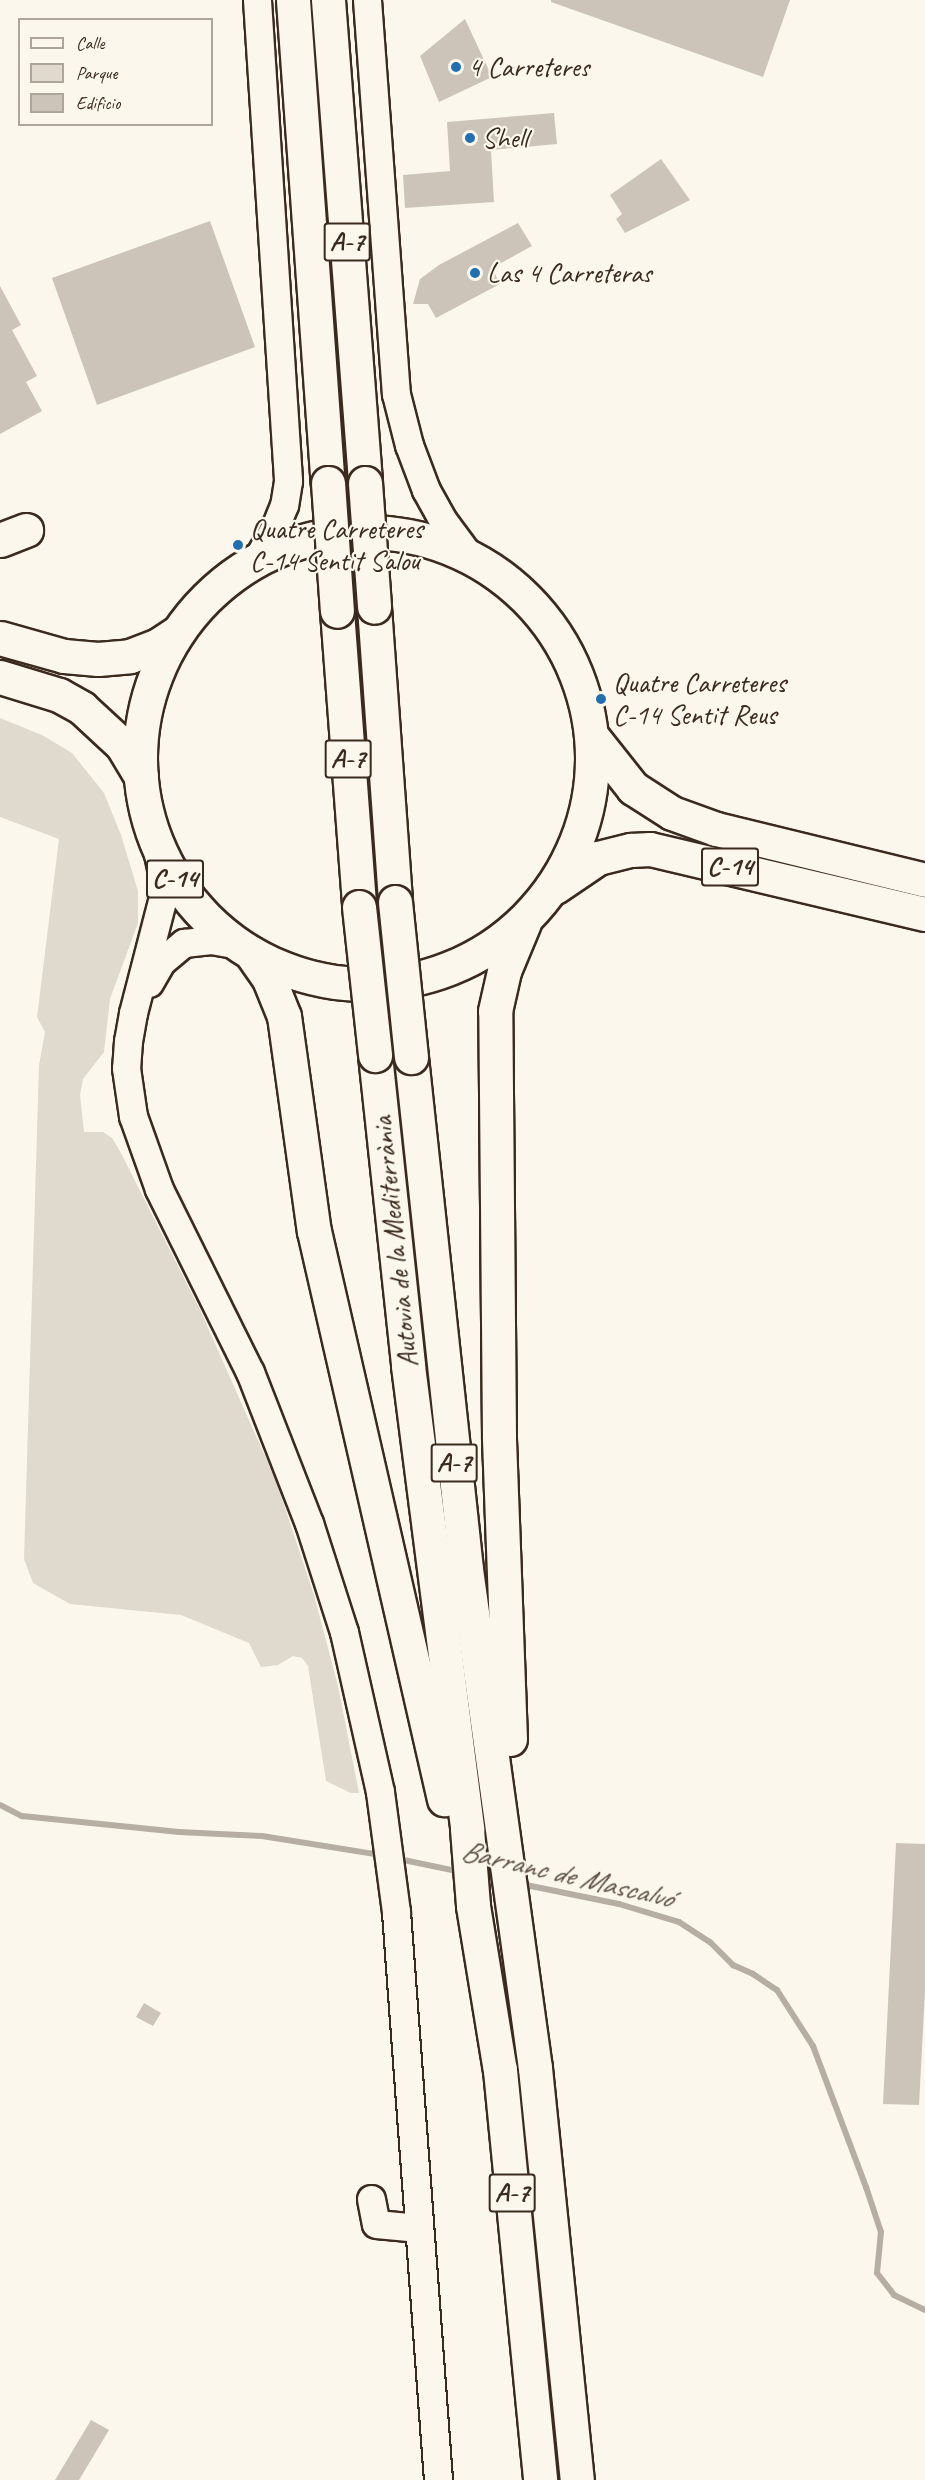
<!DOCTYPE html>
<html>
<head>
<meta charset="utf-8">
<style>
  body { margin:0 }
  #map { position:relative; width:925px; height:2480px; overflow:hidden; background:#fbf7ec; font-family:Caveat,sans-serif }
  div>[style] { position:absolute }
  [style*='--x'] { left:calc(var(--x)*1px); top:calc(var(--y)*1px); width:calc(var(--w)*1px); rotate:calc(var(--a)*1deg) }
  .green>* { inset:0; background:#dfd9ce }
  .stream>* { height:6px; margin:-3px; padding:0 3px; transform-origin:3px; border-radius:3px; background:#b6aea2 }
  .building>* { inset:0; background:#ccc4b9 }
  .roads { filter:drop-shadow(2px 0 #3b2a1e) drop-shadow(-2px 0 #3b2a1e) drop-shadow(0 2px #3b2a1e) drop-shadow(0 -2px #3b2a1e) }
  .minor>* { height:27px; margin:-13.5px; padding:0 13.5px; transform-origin:13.5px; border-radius:13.5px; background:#fbf7ec }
  .highway>* { height:33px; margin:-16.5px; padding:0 16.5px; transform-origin:16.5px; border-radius:16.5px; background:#fbf7ec }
  .highway>.ring { margin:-16.5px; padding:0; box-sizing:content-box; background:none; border:33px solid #fbf7ec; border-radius:50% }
  .bridges { filter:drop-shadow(2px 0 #3b2a1e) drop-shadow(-2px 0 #3b2a1e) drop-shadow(0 2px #3b2a1e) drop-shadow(0 -2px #3b2a1e) }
  .highway-bridge>* { height:33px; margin:-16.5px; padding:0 16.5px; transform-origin:16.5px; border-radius:16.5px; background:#fbf7ec }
  .dots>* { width:16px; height:16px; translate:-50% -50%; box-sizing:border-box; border:3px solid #fbf7ec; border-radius:50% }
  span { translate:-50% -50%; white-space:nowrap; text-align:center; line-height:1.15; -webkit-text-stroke:4.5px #fbf7ec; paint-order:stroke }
  .shield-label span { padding:2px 4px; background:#fbf7ec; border:2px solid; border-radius:4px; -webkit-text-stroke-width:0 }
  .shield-label { font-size:27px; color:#3b2a1e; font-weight:700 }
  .poi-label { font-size:28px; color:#3b2a1e }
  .left { translate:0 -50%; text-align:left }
  .street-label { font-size:28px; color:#3b2a1e }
  .water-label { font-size:30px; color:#605246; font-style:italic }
  .legend { position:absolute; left:18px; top:18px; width:195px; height:108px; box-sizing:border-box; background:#fbf7ec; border:2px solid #aea59a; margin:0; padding:8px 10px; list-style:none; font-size:18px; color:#3b2a1e }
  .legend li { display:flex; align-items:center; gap:12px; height:30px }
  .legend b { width:30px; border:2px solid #aea59a }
</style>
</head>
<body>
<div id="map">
  <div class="green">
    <div style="clip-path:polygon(0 718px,42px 735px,72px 753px,104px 793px,121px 835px,138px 891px,138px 923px,110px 999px,104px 1052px,83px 1079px,80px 1095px,84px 1132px,103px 1132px,112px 1138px,121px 1153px,201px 1312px,276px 1481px,314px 1595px,338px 1686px,359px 1793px,351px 1793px,326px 1781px,308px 1666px,302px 1658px,293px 1656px,278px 1665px,261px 1667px,249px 1643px,181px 1615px,70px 1604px,33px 1583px,24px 1559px,39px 1065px,45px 1032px,37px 1017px,59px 839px,0 817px)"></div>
  </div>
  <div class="stream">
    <div style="--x:0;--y:1805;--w:25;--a:27"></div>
    <div style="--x:22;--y:1816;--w:158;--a:5.8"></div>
    <div style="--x:179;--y:1832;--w:83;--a:2.8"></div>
    <div style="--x:262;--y:1836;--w:121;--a:9.1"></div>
    <div style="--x:394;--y:1858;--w:68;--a:11.8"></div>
    <div style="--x:521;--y:1884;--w:100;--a:11.5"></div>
    <div style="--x:619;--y:1904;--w:63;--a:16.7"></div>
    <div style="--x:679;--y:1922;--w:37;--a:33"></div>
    <div style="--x:710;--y:1942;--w:33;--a:45"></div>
    <div style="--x:733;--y:1965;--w:22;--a:24"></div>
    <div style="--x:753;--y:1974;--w:29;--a:34"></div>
    <div style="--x:777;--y:1990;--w:67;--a:57.3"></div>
    <div style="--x:813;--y:2046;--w:151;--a:69.4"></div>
    <div style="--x:866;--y:2187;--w:47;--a:71.6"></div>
    <div style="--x:881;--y:2232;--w:41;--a:95.6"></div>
    <div style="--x:877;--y:2273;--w:28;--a:52"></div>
    <div style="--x:894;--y:2295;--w:34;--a:26"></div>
  </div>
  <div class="building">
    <div style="clip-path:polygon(551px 0,790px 0,763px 77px,551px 2px)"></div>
    <div style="clip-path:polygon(465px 19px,492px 77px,439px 102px,420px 56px)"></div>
    <div style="clip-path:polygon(554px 113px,557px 144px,491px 150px,494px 202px,405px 208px,403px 175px,450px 171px,447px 122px)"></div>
    <div style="clip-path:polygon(661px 159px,690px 200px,625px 233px,616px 219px,622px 214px,610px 195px)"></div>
    <div style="clip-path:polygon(210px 221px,255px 347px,97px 405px,52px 278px)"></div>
    <div style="clip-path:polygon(518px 223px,532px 246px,492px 268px,500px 284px,436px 318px,428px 304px,413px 304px,420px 279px,439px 265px)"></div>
    <div style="clip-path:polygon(0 286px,21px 325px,12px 330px,37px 376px,26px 382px,42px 411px,0 434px)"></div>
    <div style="clip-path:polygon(896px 1843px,925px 1844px,925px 1992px,919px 2105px,883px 2104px)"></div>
    <div style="clip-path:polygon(144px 2003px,161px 2013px,153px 2026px,136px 2017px)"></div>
    <div style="clip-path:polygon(91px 2420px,109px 2430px,79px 2480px,55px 2480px)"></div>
  </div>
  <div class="roads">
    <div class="minor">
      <div style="--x:257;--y:0;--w:482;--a:86.3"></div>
      <div style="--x:288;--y:481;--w:24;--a:99"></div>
      <div style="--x:284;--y:505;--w:24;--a:112"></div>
      <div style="--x:275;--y:527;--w:38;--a:119"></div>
      <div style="--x:367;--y:0;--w:395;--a:85.8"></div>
      <div style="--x:396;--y:394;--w:53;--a:75.7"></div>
      <div style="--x:409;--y:445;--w:48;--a:69.3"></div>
      <div style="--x:426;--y:490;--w:37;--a:61"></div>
      <div style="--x:444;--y:522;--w:44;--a:53.4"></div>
      <div style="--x:155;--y:840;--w:33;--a:78"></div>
      <div style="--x:162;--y:872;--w:25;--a:88"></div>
      <div style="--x:163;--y:897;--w:120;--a:104.5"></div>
      <div style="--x:133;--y:1013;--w:28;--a:100"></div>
      <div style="--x:128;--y:1041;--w:27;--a:94"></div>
      <div style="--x:126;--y:1068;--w:49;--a:81.7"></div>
      <div style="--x:133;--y:1116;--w:77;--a:70.4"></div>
      <div style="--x:159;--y:1189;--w:204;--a:63.6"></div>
      <div style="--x:250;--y:1372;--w:162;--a:68.7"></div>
      <div style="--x:309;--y:1523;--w:114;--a:72.2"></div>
      <div style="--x:344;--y:1632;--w:164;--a:77.3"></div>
      <div style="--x:380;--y:1792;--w:121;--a:82.4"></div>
      <div style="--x:396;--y:1912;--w:570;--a:85.77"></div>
      <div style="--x:149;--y:983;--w:24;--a:-60"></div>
      <div style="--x:161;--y:962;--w:30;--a:-40"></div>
      <div style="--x:184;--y:943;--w:27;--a:-6"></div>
      <div style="--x:211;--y:940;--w:27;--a:10"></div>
      <div style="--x:371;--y:2199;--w:25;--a:79"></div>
      <div style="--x:376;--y:2224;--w:43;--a:5.3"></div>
    </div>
    <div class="highway">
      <div style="--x:293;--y:0;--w:484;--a:85.9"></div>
      <div style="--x:328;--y:0;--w:484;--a:85.6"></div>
      <div class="ring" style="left:140px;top:532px;width:419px;height:419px"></div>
      <div style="--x:0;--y:540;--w:28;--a:-21"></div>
      <div style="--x:374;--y:607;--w:296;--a:85.9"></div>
      <div style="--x:337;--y:611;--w:297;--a:85.7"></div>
      <div style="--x:0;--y:638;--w:66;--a:15.7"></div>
      <div style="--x:64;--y:656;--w:34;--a:5"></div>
      <div style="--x:98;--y:659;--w:32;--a:-5"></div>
      <div style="--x:130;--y:656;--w:30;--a:-21"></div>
      <div style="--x:158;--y:645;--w:24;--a:-33"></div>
      <div style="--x:0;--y:677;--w:62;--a:17"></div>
      <div style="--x:59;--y:695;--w:26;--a:29"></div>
      <div style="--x:82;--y:708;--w:54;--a:42.8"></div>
      <div style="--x:122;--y:745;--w:37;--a:59"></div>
      <div style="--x:591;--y:735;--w:68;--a:51.6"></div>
      <div style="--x:633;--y:788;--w:46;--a:32.7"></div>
      <div style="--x:672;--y:813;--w:47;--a:20"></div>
      <div style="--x:716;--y:829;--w:215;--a:13.7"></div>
      <div style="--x:555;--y:887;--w:52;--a:-34"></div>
      <div style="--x:598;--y:858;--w:34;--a:-14"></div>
      <div style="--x:631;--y:850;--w:19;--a:-3"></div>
      <div style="--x:650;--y:849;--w:283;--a:13.3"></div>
      <div style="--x:251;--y:953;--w:32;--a:55"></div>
      <div style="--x:269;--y:979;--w:40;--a:68"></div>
      <div style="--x:284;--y:1016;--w:217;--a:82.1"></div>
      <div style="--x:314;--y:1231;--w:583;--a:77.11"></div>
      <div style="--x:375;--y:1055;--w:313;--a:83.9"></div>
      <div style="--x:408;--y:1366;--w:467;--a:82.7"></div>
      <div style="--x:467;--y:1829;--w:77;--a:85.5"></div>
      <div style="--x:473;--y:1906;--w:166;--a:80.7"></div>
      <div style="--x:500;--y:2070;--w:412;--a:84.4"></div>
      <div style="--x:411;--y:1057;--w:515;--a:83.87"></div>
      <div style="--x:466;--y:1569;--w:504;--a:82.13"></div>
      <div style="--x:535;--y:2068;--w:414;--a:84.2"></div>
      <div style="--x:510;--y:1739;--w:303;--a:-92.1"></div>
      <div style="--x:499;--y:1436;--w:425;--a:-90.5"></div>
      <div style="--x:495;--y:1011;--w:41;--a:-77.3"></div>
      <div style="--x:504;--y:971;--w:52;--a:-67.4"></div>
    </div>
  </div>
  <div class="bridges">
    <div class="highway-bridge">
      <div style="--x:328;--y:483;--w:128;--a:86"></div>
      <div style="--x:365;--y:483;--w:124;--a:85.8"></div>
      <div style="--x:395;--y:902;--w:156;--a:84.1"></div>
      <div style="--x:359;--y:907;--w:149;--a:83.8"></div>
    </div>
  </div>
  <div class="dots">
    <div style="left:456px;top:67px;background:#1f6fb2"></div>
    <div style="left:470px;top:138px;background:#1f6fb2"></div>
    <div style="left:475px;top:273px;background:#1f6fb2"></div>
    <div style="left:238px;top:545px;background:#1f6fb2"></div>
    <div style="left:601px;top:699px;background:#1f6fb2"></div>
  </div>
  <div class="shield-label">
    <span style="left:347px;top:242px">A-7</span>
    <span style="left:348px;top:759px">A-7</span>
    <span style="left:730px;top:867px">C-14</span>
    <span style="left:175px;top:879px">C-14</span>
    <span style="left:454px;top:1463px">A-7</span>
    <span style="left:512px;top:2193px">A-7</span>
  </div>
  <div class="poi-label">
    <span class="left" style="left:468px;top:67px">4 Carreteres</span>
    <span class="left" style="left:482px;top:138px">Shell</span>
    <span class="left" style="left:487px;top:273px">Las 4 Carreteras</span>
    <span class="left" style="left:250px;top:545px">Quatre Carreteres<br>C-14 Sentit Salou</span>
    <span class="left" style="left:613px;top:699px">Quatre Carreteres<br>C-14 Sentit Reus</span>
  </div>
  <div class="street-label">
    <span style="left:395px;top:1242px;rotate:-96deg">Autovia de la Mediterrània</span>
  </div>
  <div class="water-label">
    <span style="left:567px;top:1874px;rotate:13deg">Barranc de Mascalvó</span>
  </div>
  <ul class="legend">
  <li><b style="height:8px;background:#fbf7ec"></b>Calle</li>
  <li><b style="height:16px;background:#dfd9ce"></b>Parque</li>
  <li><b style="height:16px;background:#ccc4b9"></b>Edificio</li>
  </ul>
</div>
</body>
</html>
